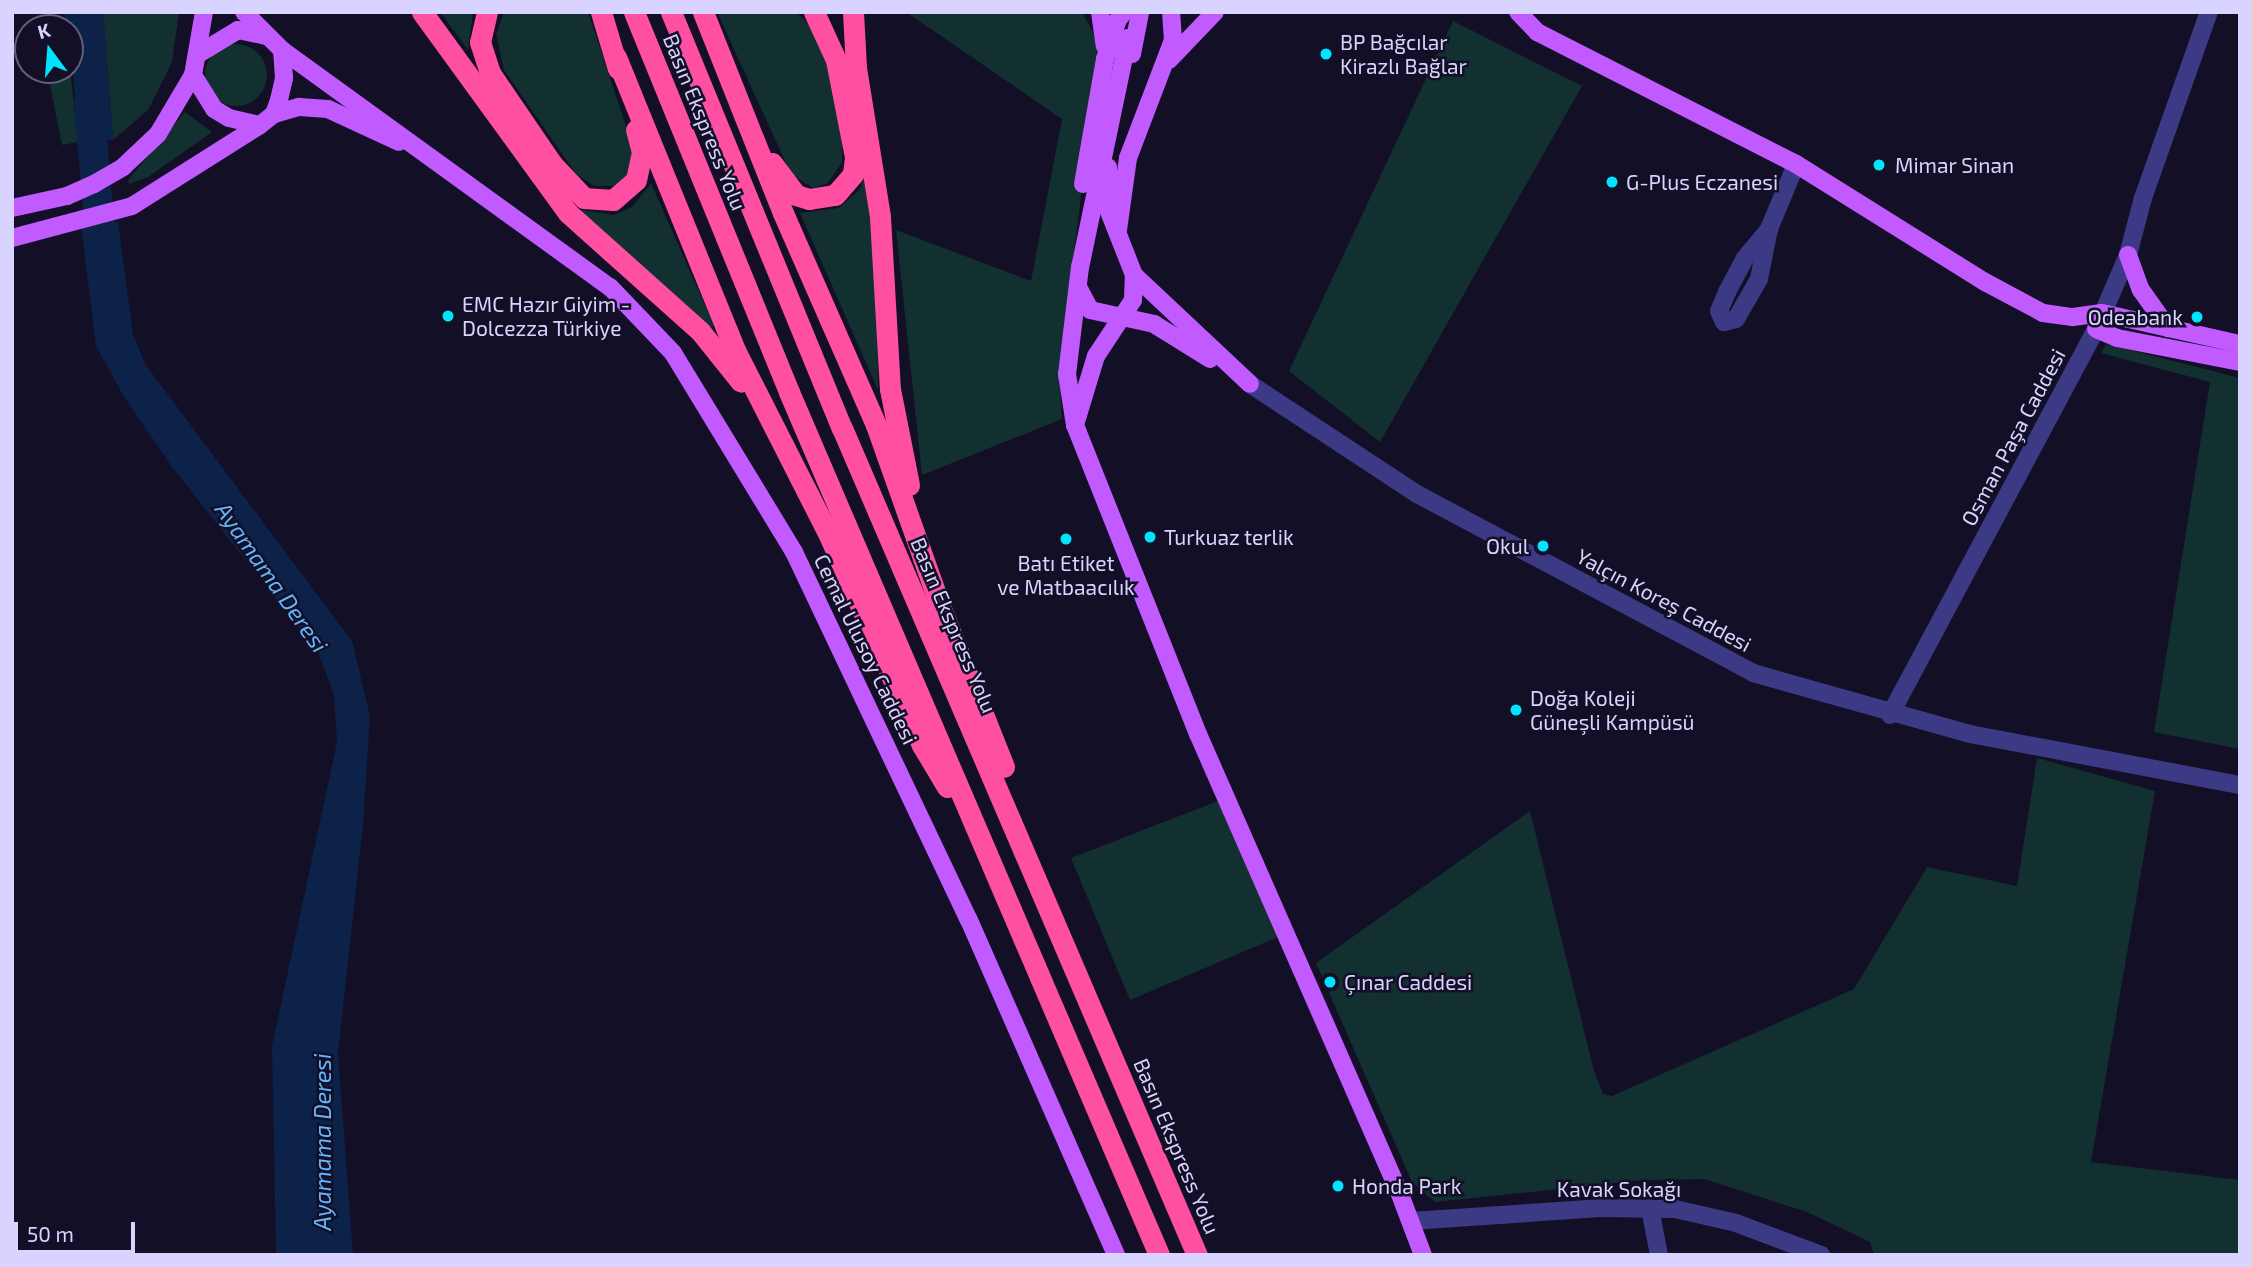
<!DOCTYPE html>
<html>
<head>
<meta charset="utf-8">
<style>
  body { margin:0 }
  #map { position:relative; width:2252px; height:1267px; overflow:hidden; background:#130f26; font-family:"Exo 2",sans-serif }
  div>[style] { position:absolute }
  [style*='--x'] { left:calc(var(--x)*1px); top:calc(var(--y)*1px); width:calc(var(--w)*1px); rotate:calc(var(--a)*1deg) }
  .green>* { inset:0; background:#12302f }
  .round { border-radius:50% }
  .water>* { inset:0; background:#0c2248 }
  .river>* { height:30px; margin:-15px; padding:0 15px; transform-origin:15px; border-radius:15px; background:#0c2248 }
  .minor>* { height:18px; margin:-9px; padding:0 9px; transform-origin:9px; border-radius:9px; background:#3d3a85 }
  .major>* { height:18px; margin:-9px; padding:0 9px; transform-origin:9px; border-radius:9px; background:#c25bff }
  .highway>* { height:21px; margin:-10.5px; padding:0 10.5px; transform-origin:10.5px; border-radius:10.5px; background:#ff4fa3 }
  .dots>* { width:19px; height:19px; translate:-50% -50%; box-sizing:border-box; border:4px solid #130f26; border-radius:50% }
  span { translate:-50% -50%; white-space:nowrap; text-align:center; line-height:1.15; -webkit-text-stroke:5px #130f26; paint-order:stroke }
  .poi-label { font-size:21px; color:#d9d4ff }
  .left { translate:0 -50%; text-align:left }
  .right { translate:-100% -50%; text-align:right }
  .street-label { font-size:21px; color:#d9d4ff }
  .water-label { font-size:23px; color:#62b6ff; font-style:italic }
  .frame { position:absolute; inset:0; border:14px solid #d9d4ff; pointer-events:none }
  .north { position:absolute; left:14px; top:14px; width:70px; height:70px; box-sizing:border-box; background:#130f26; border:2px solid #625e7d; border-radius:50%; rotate:344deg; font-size:19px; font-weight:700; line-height:28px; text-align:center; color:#d9d4ff }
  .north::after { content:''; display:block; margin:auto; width:24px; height:32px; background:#00e5ff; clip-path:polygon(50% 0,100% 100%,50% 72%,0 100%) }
  .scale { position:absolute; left:14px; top:1222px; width:121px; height:32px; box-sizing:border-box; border:4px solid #d9d4ff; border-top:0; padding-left:9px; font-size:21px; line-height:24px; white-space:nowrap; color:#d9d4ff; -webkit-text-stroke:5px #130f26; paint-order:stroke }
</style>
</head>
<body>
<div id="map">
  <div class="green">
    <div style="clip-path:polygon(103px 12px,179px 12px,172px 62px,148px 110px,113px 140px)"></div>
    <div style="clip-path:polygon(440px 12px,473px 12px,468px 50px)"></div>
    <div style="clip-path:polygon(504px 12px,588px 12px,633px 147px,628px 175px,614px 186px,594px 186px,576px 174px,504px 70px,496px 34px)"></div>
    <div style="clip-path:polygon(717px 12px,796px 12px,812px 27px,824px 48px,842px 138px,842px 162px,828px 183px,813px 188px,791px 174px)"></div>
    <div style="clip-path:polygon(906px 12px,1082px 12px,1100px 45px,1059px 372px,1062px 419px,922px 475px,896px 230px,1031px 281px,1062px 119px)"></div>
    <div style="clip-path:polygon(1453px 21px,1582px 86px,1380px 442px,1289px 371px)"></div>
    <div class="round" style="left:205px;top:44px;width:62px;height:62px"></div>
    <div style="clip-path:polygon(70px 69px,78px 142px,62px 145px,47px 70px)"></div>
    <div style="clip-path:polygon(185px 112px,212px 132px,148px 177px,129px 184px,128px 180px)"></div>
    <div style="clip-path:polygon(866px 172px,877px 282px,878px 390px,800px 213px,839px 208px,860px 189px)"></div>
    <div style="clip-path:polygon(651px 183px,714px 326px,709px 329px,576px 209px,614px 215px,632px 207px)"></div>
    <div style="clip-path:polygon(2106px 344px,2240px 378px,2240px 749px,2154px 732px,2210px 382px,2101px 353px)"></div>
    <div style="clip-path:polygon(2037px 758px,2155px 791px,2091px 1162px,2240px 1180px,2240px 1255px,1874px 1255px,1870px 1242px,1807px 1212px,1704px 1179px,1644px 1180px,1435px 1202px,1412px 1182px,1316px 963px,1530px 811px,1594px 1071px,1603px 1094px,1612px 1096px,1854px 989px,1927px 867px,2017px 886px)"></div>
    <div style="clip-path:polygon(1218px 801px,1278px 937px,1130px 1000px,1071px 858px)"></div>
  </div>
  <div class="water">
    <div style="clip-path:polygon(64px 12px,103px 12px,113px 140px,78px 142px,70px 28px,66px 28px)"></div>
    <div style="clip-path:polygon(118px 222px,133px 334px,145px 364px,352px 641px,370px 716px,363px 825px,338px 1053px,353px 1255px,276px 1255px,272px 1046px,337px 742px,334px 695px,318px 652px,172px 467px,123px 395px,96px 346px,81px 226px)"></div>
  </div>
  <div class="river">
    <div style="--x:89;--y:103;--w:144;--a:85.2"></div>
  </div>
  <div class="minor">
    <div style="--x:1769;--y:229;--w:51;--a:101.3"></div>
    <div style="--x:1759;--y:279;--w:46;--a:119.9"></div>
    <div style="--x:1736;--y:319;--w:12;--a:166"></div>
    <div style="--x:1724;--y:322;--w:12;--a:-114"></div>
    <div style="--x:1719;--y:311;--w:21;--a:-67"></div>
    <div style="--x:1727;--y:292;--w:38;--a:-62"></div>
    <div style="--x:1745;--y:258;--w:38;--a:-50"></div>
    <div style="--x:1769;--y:229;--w:70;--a:-67.4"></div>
    <div style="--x:1250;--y:384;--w:200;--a:33.4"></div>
    <div style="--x:1417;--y:494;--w:381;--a:28"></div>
    <div style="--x:1753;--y:673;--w:225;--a:15.7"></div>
    <div style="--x:1970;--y:734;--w:275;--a:10.7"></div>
    <div style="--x:1890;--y:715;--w:438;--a:-61.9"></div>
    <div style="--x:2096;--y:329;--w:81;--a:-66.6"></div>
    <div style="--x:2128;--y:255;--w:59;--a:-75.3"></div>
    <div style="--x:2143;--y:198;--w:197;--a:-70.5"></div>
    <div style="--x:1650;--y:1208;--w:48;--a:79.2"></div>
    <div style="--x:1411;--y:1221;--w:189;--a:-3.9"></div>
    <div style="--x:1600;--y:1208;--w:75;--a:0.8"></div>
    <div style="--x:1675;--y:1209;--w:63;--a:12.9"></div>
    <div style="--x:1736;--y:1223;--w:91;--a:20.6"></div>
  </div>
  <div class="major">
    <div style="--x:244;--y:12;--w:54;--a:45"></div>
    <div style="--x:282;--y:50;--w:405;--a:35.9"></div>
    <div style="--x:610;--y:287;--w:91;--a:46.3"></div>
    <div style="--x:673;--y:353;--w:233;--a:58.7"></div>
    <div style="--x:794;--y:552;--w:407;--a:64.6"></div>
    <div style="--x:969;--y:920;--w:366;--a:66.3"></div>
    <div style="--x:1100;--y:12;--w:34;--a:82"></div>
    <div style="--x:1518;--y:12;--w:28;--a:46"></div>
    <div style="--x:1537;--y:32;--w:291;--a:27"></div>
    <div style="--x:1796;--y:164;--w:223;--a:32"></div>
    <div style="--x:1985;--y:282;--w:66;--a:28.1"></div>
    <div style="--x:2043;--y:313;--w:30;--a:8"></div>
    <div style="--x:2073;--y:317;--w:29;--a:-8"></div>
    <div style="--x:2102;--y:313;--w:141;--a:12.7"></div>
    <div style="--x:1128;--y:38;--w:234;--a:101.8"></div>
    <div style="--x:1080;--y:267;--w:108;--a:96.9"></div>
    <div style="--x:1067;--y:374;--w:52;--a:81.1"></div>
    <div style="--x:1075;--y:425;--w:333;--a:68.3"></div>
    <div style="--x:1198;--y:734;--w:497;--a:66.3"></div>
    <div style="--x:1398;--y:1189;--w:71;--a:69.3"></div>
    <div style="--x:200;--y:53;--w:44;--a:-31.2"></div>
    <div style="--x:238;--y:30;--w:30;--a:12"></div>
    <div style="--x:1132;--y:54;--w:42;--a:-79"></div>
    <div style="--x:1169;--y:60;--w:66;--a:-46.2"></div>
    <div style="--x:193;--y:75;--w:40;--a:58"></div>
    <div style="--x:214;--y:109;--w:17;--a:31"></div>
    <div style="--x:229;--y:118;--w:32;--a:13"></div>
    <div style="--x:274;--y:114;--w:26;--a:-16"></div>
    <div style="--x:299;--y:107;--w:29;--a:4"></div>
    <div style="--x:328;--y:109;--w:78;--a:24.9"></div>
    <div style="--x:1108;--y:167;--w:42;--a:90"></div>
    <div style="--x:1108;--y:209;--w:71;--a:68.5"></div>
    <div style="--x:1134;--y:275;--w:159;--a:43.2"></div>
    <div style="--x:1083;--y:184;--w:127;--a:-80"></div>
    <div style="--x:1105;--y:59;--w:40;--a:-72"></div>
    <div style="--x:1117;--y:21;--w:11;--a:-52"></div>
    <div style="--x:12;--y:208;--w:56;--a:-12.3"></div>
    <div style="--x:67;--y:196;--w:30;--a:-24"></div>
    <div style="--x:94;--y:184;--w:34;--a:-30"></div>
    <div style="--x:123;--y:167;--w:48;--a:-43.3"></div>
    <div style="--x:158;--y:134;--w:69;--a:-59.3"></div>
    <div style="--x:193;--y:75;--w:64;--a:-80.1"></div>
    <div style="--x:1118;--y:230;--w:73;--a:-82.1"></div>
    <div style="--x:1128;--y:158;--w:126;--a:-69.1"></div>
    <div style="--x:1173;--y:40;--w:28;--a:-94"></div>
    <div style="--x:12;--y:238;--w:124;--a:-14.9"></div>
    <div style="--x:132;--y:206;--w:151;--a:-32.3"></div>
    <div style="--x:260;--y:125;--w:18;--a:-38"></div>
    <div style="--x:274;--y:114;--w:15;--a:-70"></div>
    <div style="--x:279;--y:100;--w:23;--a:-77"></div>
    <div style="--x:284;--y:78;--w:28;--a:-94"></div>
    <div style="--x:2128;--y:255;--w:37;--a:70"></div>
    <div style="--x:2141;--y:290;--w:47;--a:54.6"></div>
    <div style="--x:1078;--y:287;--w:26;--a:62"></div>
    <div style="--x:1090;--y:310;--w:66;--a:12.3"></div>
    <div style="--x:1154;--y:324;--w:66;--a:32"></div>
    <div style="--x:2096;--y:329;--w:23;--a:23"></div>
    <div style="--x:2117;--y:338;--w:125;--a:11"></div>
    <div style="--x:1075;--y:425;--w:72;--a:-73.1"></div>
    <div style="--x:1096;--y:356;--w:67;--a:-56.5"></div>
    <div style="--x:1133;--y:300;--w:25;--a:-88"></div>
  </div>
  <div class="highway">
    <div style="--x:422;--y:12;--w:248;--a:54"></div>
    <div style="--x:568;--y:213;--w:177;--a:41.8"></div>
    <div style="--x:700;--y:331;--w:65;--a:51.2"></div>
    <div style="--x:487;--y:12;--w:31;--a:103"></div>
    <div style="--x:480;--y:42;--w:33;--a:72"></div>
    <div style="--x:490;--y:73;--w:110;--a:55.7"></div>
    <div style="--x:552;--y:164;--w:47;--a:46.7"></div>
    <div style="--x:584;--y:198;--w:29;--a:4"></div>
    <div style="--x:613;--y:200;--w:30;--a:-41"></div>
    <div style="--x:636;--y:180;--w:29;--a:-78"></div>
    <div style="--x:642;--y:152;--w:23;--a:-105"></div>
    <div style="--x:601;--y:12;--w:59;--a:73.4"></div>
    <div style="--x:634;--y:12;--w:410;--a:67.8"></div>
    <div style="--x:789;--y:392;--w:939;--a:66.79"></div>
    <div style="--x:671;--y:12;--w:450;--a:67.7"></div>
    <div style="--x:842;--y:428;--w:900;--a:66.77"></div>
    <div style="--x:703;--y:12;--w:216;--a:68.3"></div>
    <div style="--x:783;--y:213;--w:232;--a:66.3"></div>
    <div style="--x:876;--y:425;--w:192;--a:70.5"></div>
    <div style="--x:940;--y:606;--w:173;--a:68.3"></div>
    <div style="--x:853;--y:12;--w:56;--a:86.9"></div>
    <div style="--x:856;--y:68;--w:151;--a:80.8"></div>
    <div style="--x:880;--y:217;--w:172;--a:86.7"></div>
    <div style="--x:890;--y:389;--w:98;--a:78.8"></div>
    <div style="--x:616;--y:57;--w:316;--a:67.9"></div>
    <div style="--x:735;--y:350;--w:205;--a:63.1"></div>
    <div style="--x:828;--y:533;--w:232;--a:66.1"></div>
    <div style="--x:922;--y:745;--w:49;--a:59.2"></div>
    <div style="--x:772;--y:163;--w:40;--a:53"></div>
    <div style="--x:796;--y:195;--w:14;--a:17"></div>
    <div style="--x:809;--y:199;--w:26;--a:-9"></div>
    <div style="--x:835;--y:195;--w:28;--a:-49"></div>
    <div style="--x:853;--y:174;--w:17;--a:-83"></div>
    <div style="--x:855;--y:157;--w:99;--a:-101.1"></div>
    <div style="--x:836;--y:60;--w:53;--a:-114.6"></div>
  </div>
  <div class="dots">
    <div style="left:1326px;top:54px;background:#00e5ff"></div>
    <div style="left:1879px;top:165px;background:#00e5ff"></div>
    <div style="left:1612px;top:182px;background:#00e5ff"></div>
    <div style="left:448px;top:316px;background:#00e5ff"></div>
    <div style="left:2197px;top:317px;background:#00e5ff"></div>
    <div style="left:1150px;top:537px;background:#00e5ff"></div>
    <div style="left:1066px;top:539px;background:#00e5ff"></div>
    <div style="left:1543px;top:546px;background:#00e5ff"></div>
    <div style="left:1516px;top:710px;background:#00e5ff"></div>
    <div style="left:1330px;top:982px;background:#00e5ff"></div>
    <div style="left:1338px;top:1186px;background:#00e5ff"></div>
  </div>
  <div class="poi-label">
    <span class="left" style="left:1340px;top:54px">BP Bağcılar<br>Kirazlı Bağlar</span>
    <span class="left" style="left:1895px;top:165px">Mimar Sinan</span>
    <span class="left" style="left:1626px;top:182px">G-Plus Eczanesi</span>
    <span class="left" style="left:462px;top:316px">EMC Hazır Giyim -<br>Dolcezza Türkiye</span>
    <span class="right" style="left:2183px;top:317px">Odeabank</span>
    <span class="left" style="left:1164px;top:537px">Turkuaz terlik</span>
    <span class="right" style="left:1529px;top:546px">Okul</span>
    <span style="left:1066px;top:575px">Batı Etiket<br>ve Matbaacılık</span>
    <span class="left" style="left:1530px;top:710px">Doğa Koleji<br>Güneşli Kampüsü</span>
    <span class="left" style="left:1344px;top:982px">Çınar Caddesi</span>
    <span class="left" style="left:1352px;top:1186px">Honda Park</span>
  </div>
  <div class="street-label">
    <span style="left:705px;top:122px;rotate:68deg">Basın Ekspress Yolu</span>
    <span style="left:2013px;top:437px;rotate:-62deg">Osman Paşa Caddesi</span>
    <span style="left:1664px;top:600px;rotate:28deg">Yalçın Koreş Caddesi</span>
    <span style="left:954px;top:625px;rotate:67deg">Basın Ekspress Yolu</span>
    <span style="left:866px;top:649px;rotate:64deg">Cemal Ulusoy Caddesi</span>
    <span style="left:1177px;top:1146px;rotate:67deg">Basın Ekspress Yolu</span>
    <span style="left:1619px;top:1189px">Kavak Sokağı</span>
  </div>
  <div class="water-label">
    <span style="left:272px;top:577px;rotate:55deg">Ayamama Deresi</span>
    <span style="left:322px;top:1142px;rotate:-90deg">Ayamama Deresi</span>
  </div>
  <div class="frame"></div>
  <div class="north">K</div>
  <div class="scale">50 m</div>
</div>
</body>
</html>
